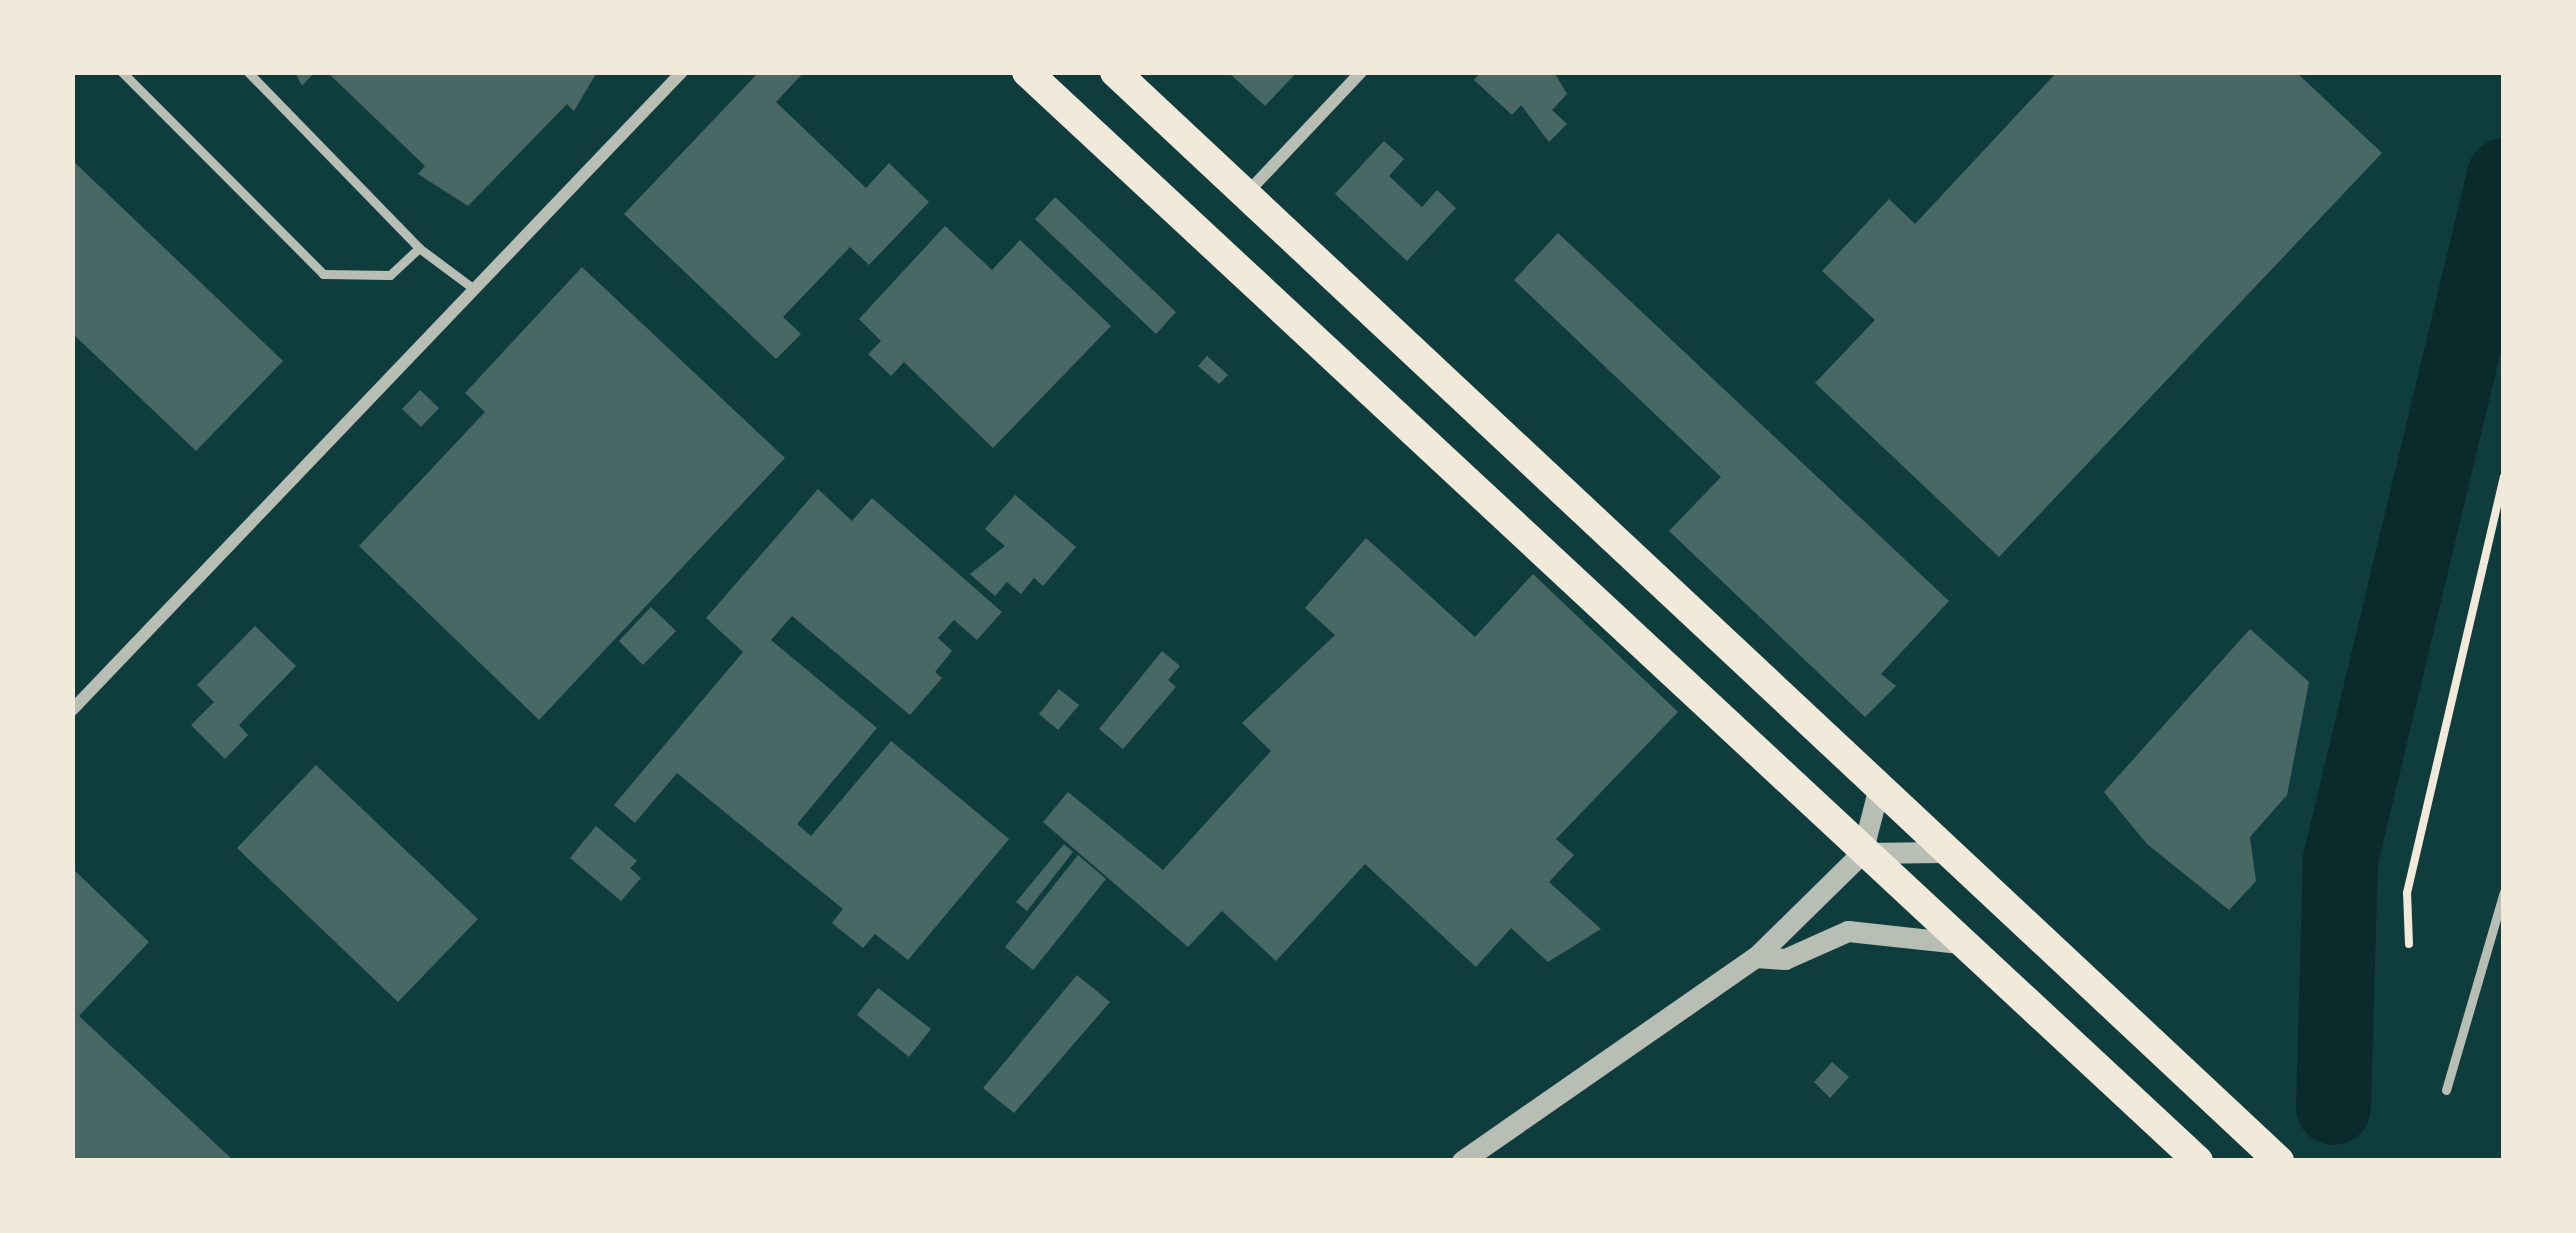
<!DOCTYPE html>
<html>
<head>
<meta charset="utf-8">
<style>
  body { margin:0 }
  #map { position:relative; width:2576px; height:1233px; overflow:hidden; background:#0f3d3e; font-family:Barlow,sans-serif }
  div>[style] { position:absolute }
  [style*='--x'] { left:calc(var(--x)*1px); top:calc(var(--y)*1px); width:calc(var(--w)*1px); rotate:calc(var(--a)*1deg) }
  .river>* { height:75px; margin:-37.5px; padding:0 37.5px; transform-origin:37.5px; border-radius:37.5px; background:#0a2a2b }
  .building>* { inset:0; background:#486865 }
  .path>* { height:8px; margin:-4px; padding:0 4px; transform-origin:4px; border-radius:4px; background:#f1e9da }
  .service>* { height:9px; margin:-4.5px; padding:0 4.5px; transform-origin:4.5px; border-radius:4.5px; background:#b8beb3 }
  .minor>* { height:12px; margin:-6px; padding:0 6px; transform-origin:6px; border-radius:6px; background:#b8beb3 }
  .tertiary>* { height:21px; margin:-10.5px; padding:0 10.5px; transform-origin:10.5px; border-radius:10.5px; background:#b8beb3 }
  .primary>* { height:30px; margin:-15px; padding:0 15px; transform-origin:15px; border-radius:15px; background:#f1e9da }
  span { translate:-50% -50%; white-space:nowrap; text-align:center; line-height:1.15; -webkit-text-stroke:9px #f1e9da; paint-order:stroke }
  .frame { position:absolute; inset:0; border:75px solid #f1e9da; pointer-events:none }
</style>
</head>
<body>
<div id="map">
  <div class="river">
    <div style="--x:2333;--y:1107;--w:248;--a:-88.4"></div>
    <div style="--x:2340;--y:859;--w:703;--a:-76.52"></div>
  </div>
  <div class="building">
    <div style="clip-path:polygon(295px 72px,315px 72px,302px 86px)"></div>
    <div style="clip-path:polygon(327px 72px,597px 72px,574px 111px,567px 104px,468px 206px,418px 174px,425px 166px)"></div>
    <div style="clip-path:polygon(759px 72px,804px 72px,776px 102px,866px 188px,889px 163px,929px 202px,869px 265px,850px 247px,783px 317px,801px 334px,776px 359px,624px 214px)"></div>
    <div style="clip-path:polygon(1228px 72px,1297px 72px,1265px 106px)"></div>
    <div style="clip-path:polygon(1481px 72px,1554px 72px,1567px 94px,1552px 110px,1567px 124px,1549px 142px,1521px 105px,1512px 115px,1474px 80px)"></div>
    <div style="clip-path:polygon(2057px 72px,2296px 72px,2382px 153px,1999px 557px,1815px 383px,1875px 320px,1822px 271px,1889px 199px,1915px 224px)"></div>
    <div style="clip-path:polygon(1384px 141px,1404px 159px,1389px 176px,1422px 207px,1437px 190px,1456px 208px,1407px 261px,1335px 194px)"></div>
    <div style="clip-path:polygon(72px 160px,283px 361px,196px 451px,72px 333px)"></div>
    <div style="clip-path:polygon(1055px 197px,1176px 312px,1156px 334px,1035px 219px)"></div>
    <div style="clip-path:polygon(945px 226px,992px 270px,1020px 240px,1111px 326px,993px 448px,904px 362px,891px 376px,868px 354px,881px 341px,859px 319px)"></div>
    <div style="clip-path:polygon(1558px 233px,1949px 601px,1881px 674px,1896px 686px,1865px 717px,1669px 531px,1721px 477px,1514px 280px)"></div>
    <div style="clip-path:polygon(582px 267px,785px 458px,539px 720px,359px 546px,485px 412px,465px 393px)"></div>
    <div style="clip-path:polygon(1207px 356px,1228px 375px,1219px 384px,1198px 366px)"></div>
    <div style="clip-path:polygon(420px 390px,439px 408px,421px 427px,402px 409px)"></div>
    <div style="clip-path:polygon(818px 489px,852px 521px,872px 498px,1002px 612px,977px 640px,954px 620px,938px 638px,952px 651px,935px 672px,942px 678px,910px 715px,792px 616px,771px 640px,877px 728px,797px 824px,811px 836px,891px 741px,1009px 839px,908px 960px,875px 934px,863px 948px,832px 923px,843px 909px,677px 773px,635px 823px,614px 805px,743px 652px,706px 618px)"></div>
    <div style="clip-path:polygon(1015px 495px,1076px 547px,1043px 586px,1034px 578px,1021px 594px,1007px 582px,995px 596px,970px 574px,1005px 546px,985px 529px)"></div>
    <div style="clip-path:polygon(1366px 538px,1475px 637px,1533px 574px,1678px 712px,1556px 839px,1574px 855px,1549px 882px,1601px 929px,1548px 962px,1511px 928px,1476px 967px,1365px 864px,1276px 961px,1222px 911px,1188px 947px,1043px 822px,1068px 792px,1163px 870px,1271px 751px,1242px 723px,1335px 635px,1305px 608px)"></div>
    <div style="clip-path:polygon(651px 607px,676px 631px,643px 665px,619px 641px)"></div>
    <div style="clip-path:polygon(255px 626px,296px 666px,239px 725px,248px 735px,225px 759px,191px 725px,214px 702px,197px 685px)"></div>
    <div style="clip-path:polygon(2250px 629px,2309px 682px,2287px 795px,2250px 837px,2256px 881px,2229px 910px,2147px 844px,2104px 792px)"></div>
    <div style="clip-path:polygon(1162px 651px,1180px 666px,1168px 680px,1176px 687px,1123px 749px,1099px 729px)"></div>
    <div style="clip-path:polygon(1059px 689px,1079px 705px,1058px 730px,1039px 714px)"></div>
    <div style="clip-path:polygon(316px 765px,478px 919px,398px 1002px,237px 848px)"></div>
    <div style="clip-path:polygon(596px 826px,637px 861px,630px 868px,641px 878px,621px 901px,570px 858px)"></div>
    <div style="clip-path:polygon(1064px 844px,1073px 852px,1027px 911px,1016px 902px)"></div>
    <div style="clip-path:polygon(1078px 855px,1106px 879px,1033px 970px,1005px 947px)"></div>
    <div style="clip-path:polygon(72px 868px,149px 942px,79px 1016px,234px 1161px,72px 1161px)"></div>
    <div style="clip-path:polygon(1077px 975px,1110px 1002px,1014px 1113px,983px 1088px)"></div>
    <div style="clip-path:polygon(878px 988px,931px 1029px,909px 1057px,857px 1015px)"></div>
    <div style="clip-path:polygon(1832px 1062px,1849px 1077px,1830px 1098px,1814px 1082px)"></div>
  </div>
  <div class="path">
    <div style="--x:2409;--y:944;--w:51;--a:-92.2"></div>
    <div style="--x:2407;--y:893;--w:427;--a:-76.9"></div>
  </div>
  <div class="service">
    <div style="--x:122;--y:72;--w:285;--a:45.1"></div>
    <div style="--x:323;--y:274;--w:67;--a:0.9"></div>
    <div style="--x:390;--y:275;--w:40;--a:-43"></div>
    <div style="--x:419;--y:248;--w:69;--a:36.7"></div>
    <div style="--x:248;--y:72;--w:245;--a:45.8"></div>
    <div style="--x:2446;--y:1090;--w:206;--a:-73.7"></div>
  </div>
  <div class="minor">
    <div style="--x:1248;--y:192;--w:165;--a:-46.7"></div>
    <div style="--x:72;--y:710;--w:883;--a:-46.29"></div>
  </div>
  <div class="tertiary">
    <div style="--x:1862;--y:853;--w:68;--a:-75.6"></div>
    <div style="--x:1756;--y:957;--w:29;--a:4"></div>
    <div style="--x:1785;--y:959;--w:69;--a:-24"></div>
    <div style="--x:1848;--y:931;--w:112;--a:6.2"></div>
    <div style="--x:1462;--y:1161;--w:358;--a:-34.8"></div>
    <div style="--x:1756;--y:957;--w:148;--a:-44.5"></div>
    <div style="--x:1862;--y:853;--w:82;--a:-0.7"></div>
  </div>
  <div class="primary">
    <div style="--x:1027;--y:72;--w:1599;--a:42.92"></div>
    <div style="--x:1115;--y:72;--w:1594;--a:43.09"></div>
  </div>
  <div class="frame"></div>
</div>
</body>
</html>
